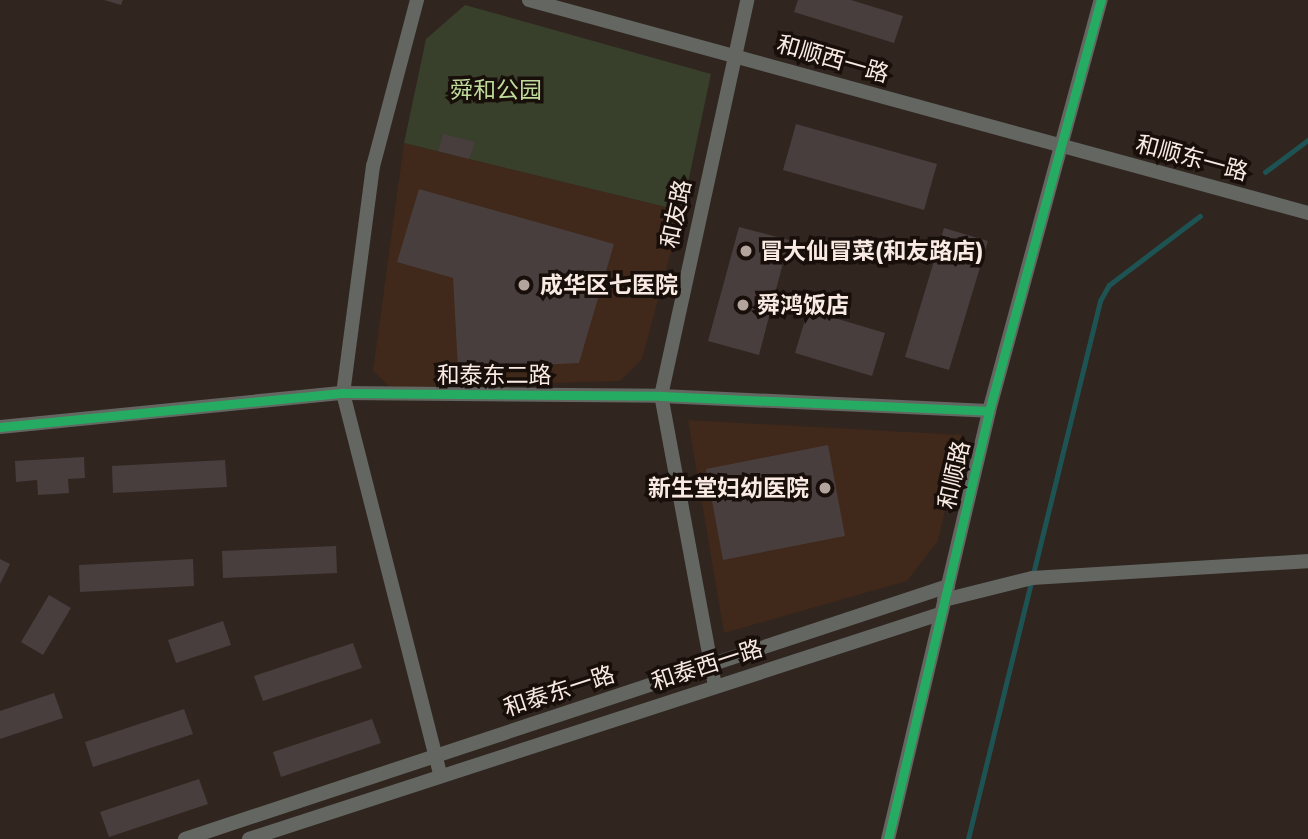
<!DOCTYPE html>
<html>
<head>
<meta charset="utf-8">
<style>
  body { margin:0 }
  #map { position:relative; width:1308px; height:839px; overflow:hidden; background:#30251f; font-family:Montserrat,"Noto Sans SC",sans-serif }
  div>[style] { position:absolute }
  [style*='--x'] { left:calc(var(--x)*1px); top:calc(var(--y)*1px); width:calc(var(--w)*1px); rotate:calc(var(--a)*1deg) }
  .built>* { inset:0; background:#40281a }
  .green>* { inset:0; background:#383f2b }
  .stream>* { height:4.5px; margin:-2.25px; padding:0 2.25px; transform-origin:2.25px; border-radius:2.25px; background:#1e5353 }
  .building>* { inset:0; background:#483e3d }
  .minor>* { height:14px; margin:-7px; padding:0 7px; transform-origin:7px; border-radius:7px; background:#636661 }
  .cycleway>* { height:9px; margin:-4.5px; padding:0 4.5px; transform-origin:4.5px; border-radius:4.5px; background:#26ab63 }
  .dots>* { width:19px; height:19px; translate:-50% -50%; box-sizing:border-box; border:4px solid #180f0a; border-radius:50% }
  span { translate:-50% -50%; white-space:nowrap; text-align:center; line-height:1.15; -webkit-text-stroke:7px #180f0a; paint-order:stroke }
  .street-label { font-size:23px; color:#f9eae3 }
  .park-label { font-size:23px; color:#bedb9b }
  .poi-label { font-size:23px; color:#f9eae3; font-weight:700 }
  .left { translate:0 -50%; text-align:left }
  .right { translate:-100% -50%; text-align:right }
</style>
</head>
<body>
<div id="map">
  <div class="built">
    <div style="clip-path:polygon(404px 143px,682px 211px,642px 359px,620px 381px,391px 388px,373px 371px)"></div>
    <div style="clip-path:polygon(688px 420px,962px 435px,938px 541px,907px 581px,724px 633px)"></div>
  </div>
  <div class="green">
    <div style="clip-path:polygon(465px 5px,711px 74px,682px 211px,404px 143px,426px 39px)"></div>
  </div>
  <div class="stream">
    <div style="--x:1265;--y:172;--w:54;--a:-36.7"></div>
    <div style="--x:968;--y:839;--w:554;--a:-76.21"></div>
    <div style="--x:1100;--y:301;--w:18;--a:-61"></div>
    <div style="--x:1109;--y:285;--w:114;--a:-37.2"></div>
  </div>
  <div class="building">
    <div style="clip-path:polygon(104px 0,123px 0,121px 5px)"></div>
    <div style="clip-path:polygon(798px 0,851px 0,903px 16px,894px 43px,794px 12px)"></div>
    <div style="clip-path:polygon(796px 124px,937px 164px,924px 210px,783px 170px)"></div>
    <div style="clip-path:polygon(443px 134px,475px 142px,469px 159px,438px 151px)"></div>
    <div style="clip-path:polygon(419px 189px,614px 244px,579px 363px,458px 369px,453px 278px,397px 262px)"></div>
    <div style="clip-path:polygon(739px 227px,789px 240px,759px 355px,708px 341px)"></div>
    <div style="clip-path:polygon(944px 228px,988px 241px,949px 370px,905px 357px)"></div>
    <div style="clip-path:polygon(808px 310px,885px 333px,872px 376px,795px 353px)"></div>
    <div style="clip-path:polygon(828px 445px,845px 536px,723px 560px,706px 469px)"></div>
    <div style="clip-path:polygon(84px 457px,85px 478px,68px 479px,69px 493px,38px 495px,37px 480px,16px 482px,15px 461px)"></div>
    <div style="clip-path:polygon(225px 460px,227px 487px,113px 493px,112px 466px)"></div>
    <div style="clip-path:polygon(336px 546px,337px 573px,223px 578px,222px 551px)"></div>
    <div style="clip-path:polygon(0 559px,10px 564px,0 584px)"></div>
    <div style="clip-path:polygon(193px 559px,194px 586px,80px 592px,79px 565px)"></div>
    <div style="clip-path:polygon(49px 595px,71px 608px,43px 655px,21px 642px)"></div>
    <div style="clip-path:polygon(223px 621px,231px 645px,176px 663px,168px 640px)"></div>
    <div style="clip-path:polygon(353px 643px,362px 668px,263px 701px,254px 676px)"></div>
    <div style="clip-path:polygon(54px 693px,63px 718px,0 739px,0 711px)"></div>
    <div style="clip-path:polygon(184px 709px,193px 734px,93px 767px,85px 742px)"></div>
    <div style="clip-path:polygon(372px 719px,381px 743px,281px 777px,273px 752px)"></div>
    <div style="clip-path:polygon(199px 779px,208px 804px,109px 837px,100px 812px)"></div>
  </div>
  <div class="minor">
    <div style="--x:417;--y:0;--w:172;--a:104.8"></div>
    <div style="--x:373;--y:166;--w:229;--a:97.5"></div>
    <div style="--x:343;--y:393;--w:393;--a:75.7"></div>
    <div style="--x:529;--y:0;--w:808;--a:15.29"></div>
    <div style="--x:0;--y:427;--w:345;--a:-5.7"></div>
    <div style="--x:343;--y:393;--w:318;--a:0.5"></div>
    <div style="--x:661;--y:396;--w:328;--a:2.6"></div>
    <div style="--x:944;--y:600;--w:91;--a:-14"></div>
    <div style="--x:1032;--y:578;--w:277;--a:-3.5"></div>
    <div style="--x:715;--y:686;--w:295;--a:-100.5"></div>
    <div style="--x:661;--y:396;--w:405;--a:-77.7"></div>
    <div style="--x:185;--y:839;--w:804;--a:-18.34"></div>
    <div style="--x:249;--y:839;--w:727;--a:-18.04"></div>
    <div style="--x:888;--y:839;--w:440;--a:-76.7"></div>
    <div style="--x:989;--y:411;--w:426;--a:-74.8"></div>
  </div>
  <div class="cycleway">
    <div style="--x:0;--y:427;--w:345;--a:-5.7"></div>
    <div style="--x:343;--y:393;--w:318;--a:0.5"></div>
    <div style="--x:661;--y:396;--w:328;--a:2.6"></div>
    <div style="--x:888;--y:839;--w:440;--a:-76.7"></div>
    <div style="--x:989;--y:411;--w:426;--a:-74.8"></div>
  </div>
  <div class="dots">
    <div style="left:746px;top:251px;background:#b3a59e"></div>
    <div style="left:524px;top:285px;background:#b3a59e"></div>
    <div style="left:743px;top:305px;background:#b3a59e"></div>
    <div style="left:825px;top:488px;background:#b3a59e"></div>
  </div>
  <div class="street-label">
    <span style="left:833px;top:59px;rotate:16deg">和顺西一路</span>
    <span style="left:1192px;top:158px;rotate:15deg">和顺东一路</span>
    <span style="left:676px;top:214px;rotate:-78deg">和友路</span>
    <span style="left:494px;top:375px">和泰东二路</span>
    <span style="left:954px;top:475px;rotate:-77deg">和顺路</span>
    <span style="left:707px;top:665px;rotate:-18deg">和泰西一路</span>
    <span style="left:559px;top:691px;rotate:-18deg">和泰东一路</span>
  </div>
  <div class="park-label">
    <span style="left:496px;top:90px">舜和公园</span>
  </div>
  <div class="poi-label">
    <span class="left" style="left:760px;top:251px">冒大仙冒菜(和友路店)</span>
    <span class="left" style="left:540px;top:285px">成华区七医院</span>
    <span class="left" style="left:757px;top:305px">舜鸿饭店</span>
    <span class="right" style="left:809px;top:488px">新生堂妇幼医院</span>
  </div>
</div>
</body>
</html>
